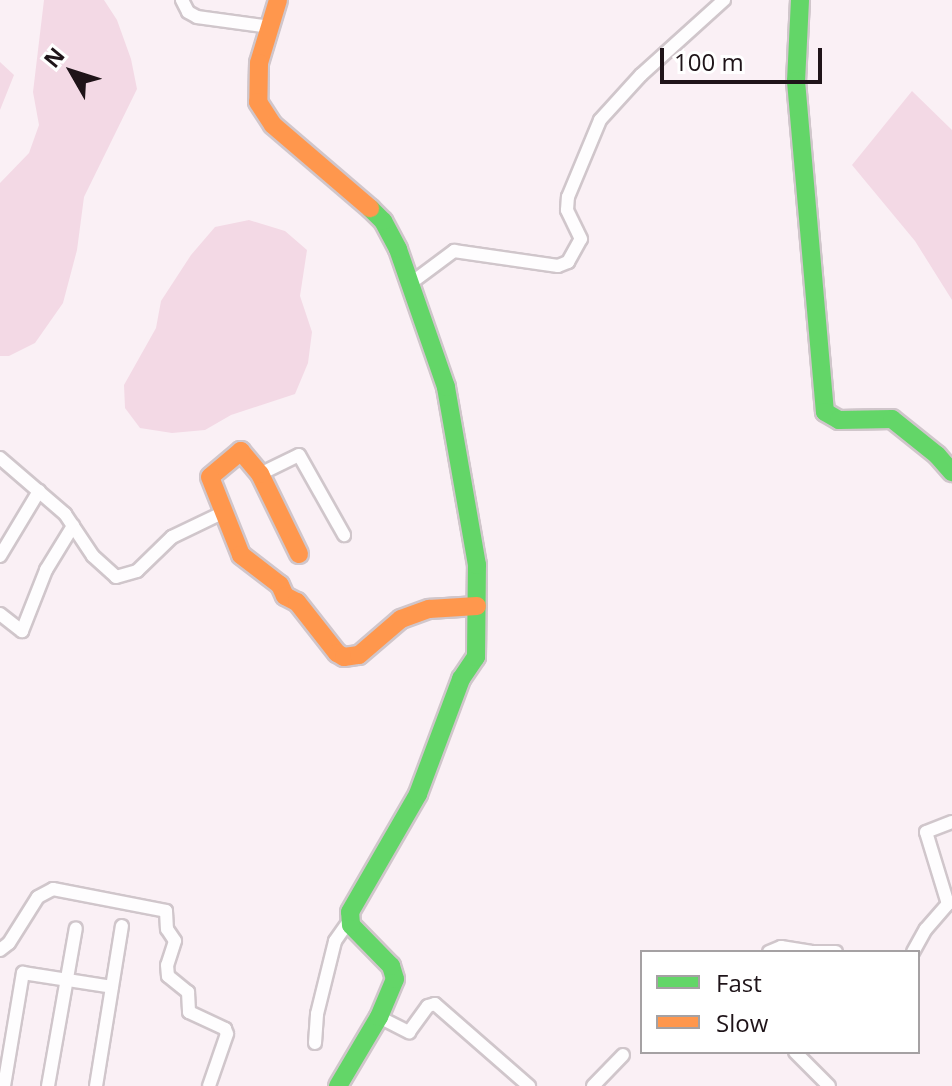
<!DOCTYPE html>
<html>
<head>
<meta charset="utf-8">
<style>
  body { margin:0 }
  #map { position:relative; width:952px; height:1086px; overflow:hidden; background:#faf0f5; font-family:"Open Sans",sans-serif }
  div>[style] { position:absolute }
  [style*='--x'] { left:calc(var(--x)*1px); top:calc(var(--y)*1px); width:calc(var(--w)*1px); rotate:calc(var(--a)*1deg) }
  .green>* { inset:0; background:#f3d9e5 }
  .roads { filter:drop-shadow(2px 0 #d0c6cb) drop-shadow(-2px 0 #d0c6cb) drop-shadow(0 2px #d0c6cb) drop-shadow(0 -2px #d0c6cb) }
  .street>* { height:12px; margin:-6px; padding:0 6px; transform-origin:6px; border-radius:6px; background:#fefdfe }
  .fast>* { height:18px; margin:-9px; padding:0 9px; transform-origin:9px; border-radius:9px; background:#63d668 }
  .slow>* { height:18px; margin:-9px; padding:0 9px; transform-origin:9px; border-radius:9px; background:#ff974d }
  span { translate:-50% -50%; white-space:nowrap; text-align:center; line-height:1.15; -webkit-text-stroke:8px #fff; paint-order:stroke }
  .legend { position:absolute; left:640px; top:950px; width:280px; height:104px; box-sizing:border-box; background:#fff; border:2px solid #a5a1a3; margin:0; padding:10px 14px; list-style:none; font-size:24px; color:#1f1419 }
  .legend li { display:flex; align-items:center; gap:16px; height:40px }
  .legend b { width:40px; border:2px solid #a5a1a3 }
  .north { position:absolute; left:32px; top:32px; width:80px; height:80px; -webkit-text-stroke:6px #fff; paint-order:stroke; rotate:309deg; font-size:22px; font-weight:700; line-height:32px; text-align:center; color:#1f1419 }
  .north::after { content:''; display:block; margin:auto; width:28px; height:36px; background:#1f1419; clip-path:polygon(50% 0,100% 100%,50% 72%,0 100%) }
  .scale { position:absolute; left:660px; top:48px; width:162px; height:36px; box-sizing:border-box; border:4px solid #1f1419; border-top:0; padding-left:10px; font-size:24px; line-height:28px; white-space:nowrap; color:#1f1419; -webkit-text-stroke:6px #fff; paint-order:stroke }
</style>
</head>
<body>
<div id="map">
  <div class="green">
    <div style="clip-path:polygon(44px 0,104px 0,117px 20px,131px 59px,137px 89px,84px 197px,77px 250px,63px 303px,35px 343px,9px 356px,0 356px,0 183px,29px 153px,39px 125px,33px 92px)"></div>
    <div style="clip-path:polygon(0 62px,14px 75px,0 110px)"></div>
    <div style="clip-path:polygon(912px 91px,952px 130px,952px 300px,915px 241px,852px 165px)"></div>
    <div style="clip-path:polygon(249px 220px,285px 231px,307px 250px,300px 296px,312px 332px,308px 363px,295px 394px,231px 415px,205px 430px,172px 433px,140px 428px,125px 408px,124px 385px,156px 328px,161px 301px,191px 255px,215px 227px)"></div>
  </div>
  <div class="roads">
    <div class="street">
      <div style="--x:182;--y:0;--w:13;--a:63"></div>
      <div style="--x:188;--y:12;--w:10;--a:29"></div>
      <div style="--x:197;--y:17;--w:74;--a:7.8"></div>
      <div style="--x:411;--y:283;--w:54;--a:-36.7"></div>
      <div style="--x:454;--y:251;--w:105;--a:8.2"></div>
      <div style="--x:558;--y:266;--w:11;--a:-22"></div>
      <div style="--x:568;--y:262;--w:26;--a:-61"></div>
      <div style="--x:581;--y:239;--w:32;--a:-116"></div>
      <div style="--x:567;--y:210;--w:13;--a:-86"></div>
      <div style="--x:568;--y:197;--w:83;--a:-67.4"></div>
      <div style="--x:600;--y:120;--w:61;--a:-47.7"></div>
      <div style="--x:641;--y:75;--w:112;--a:-42.1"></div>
      <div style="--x:0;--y:458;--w:86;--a:40.7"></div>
      <div style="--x:65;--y:514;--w:50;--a:56.3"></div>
      <div style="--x:93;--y:556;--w:31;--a:42"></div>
      <div style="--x:116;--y:577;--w:22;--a:-16"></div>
      <div style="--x:137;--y:571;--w:49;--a:-44.2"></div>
      <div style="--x:172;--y:537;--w:58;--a:-25.7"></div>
      <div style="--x:260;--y:474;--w:43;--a:-26"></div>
      <div style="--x:299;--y:455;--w:92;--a:60.6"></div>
      <div style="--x:0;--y:556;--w:76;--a:-59"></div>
      <div style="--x:0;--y:614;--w:28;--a:38"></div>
      <div style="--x:22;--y:631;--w:66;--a:-68.5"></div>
      <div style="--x:46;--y:570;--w:52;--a:-58.5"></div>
      <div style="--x:0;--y:950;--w:11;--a:-38"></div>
      <div style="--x:9;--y:943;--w:54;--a:-57.8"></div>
      <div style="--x:38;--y:897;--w:17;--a:-28"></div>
      <div style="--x:53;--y:889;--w:115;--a:11"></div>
      <div style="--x:166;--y:911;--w:18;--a:87"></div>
      <div style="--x:167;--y:929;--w:14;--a:56"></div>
      <div style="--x:175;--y:941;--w:25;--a:108"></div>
      <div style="--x:167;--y:965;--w:11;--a:85"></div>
      <div style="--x:168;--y:976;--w:26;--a:39"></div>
      <div style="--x:188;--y:992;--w:20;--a:87"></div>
      <div style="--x:189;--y:1012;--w:40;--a:25"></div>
      <div style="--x:225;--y:1029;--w:5;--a:68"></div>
      <div style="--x:227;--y:1034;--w:55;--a:109.1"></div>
      <div style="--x:769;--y:952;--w:13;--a:-23"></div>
      <div style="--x:781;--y:947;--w:30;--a:9"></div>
      <div style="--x:812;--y:952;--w:24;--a:0"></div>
      <div style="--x:913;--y:952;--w:26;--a:-61"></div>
      <div style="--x:926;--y:929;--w:33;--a:-49"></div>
      <div style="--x:948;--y:904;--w:75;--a:-107"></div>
      <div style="--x:926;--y:832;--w:28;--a:-21"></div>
      <div style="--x:379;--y:1017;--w:34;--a:27"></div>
      <div style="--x:409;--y:1032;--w:32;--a:-54"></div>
      <div style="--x:428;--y:1006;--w:7;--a:-16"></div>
      <div style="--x:435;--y:1004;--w:125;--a:41.1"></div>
      <div style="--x:315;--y:1043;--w:29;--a:-86"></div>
      <div style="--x:317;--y:1014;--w:75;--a:-76.1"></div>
      <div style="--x:335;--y:941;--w:24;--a:-55"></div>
      <div style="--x:795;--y:1052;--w:48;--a:45"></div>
      <div style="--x:4;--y:1086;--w:115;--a:-80.5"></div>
      <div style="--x:23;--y:973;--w:90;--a:8.9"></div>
      <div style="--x:48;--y:1086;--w:160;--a:-80"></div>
      <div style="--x:96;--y:1086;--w:162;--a:-80.8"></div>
      <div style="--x:593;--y:1086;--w:43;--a:-45.9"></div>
    </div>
    <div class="fast">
      <div style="--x:800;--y:0;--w:81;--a:92.8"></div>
      <div style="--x:796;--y:81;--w:332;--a:85"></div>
      <div style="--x:825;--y:412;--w:16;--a:30"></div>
      <div style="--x:839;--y:420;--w:53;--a:-1.1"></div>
      <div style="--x:892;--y:419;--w:58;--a:38.7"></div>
      <div style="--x:937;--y:455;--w:23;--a:49"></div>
      <div style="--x:338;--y:1086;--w:80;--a:-59.3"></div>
      <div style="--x:379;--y:1017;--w:41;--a:-67.2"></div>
      <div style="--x:395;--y:979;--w:14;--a:-107"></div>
      <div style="--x:391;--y:966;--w:57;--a:-134.3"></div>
      <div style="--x:351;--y:925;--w:13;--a:-94"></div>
      <div style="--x:350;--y:912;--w:136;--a:-60"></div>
      <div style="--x:418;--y:794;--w:123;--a:-69.5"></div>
      <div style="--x:461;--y:679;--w:27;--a:-56"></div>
      <div style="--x:476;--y:657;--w:92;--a:-89.4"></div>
      <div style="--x:477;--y:565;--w:181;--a:-99.9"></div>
      <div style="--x:446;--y:387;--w:146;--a:-109.2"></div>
      <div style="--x:398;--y:249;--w:32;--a:-118"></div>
      <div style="--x:383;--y:221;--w:18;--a:-135"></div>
    </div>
    <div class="slow">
      <div style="--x:278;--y:0;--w:66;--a:106.8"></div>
      <div style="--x:259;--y:63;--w:39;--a:91"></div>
      <div style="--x:258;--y:102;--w:27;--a:57"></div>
      <div style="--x:273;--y:125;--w:128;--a:40.6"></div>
      <div style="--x:299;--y:554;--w:89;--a:-116"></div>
      <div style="--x:260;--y:474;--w:30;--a:-130"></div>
      <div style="--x:241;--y:451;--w:40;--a:140"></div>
      <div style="--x:210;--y:477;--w:84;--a:68.3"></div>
      <div style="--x:241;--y:555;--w:49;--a:37.6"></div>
      <div style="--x:280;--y:585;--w:12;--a:66"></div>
      <div style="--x:285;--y:596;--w:13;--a:27"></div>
      <div style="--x:297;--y:602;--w:65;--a:51.9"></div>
      <div style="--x:337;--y:653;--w:8;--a:30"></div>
      <div style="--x:344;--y:657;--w:15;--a:-8"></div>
      <div style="--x:359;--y:655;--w:55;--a:-40.6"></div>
      <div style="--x:401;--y:619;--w:30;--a:-20"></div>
      <div style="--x:429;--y:609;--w:48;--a:-3.6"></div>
    </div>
  </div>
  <ul class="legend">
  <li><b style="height:10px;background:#63d668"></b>Fast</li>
  <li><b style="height:10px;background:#ff974d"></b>Slow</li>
  </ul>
  <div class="north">N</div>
  <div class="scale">100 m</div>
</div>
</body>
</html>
